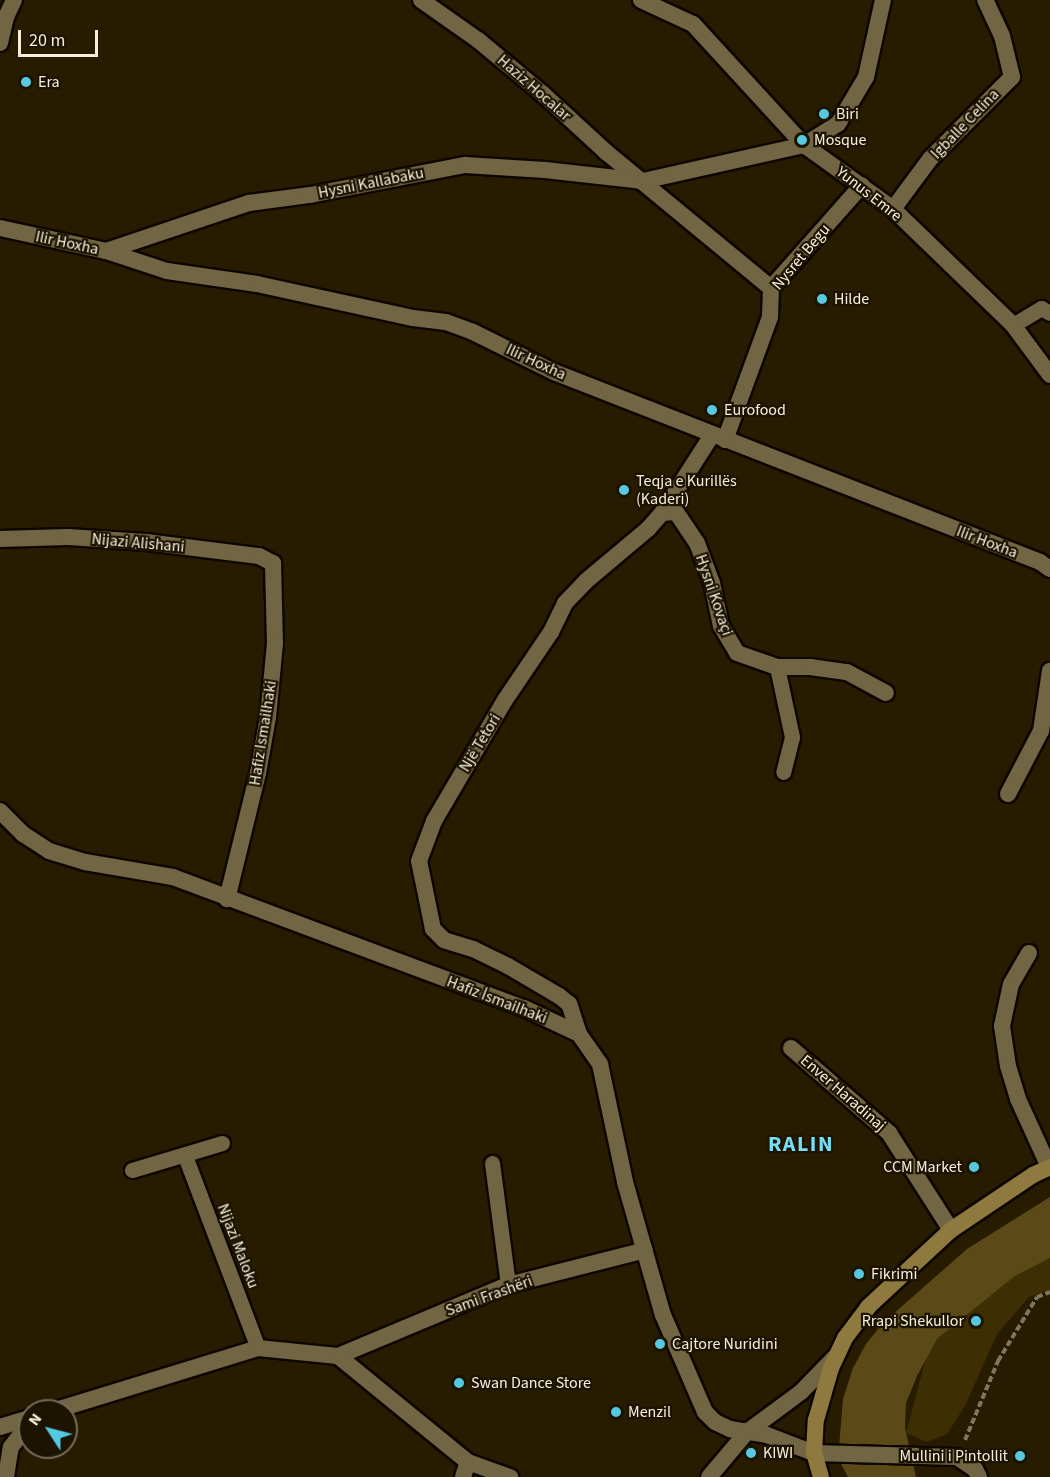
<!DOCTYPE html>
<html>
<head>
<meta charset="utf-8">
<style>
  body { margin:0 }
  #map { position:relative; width:1050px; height:1477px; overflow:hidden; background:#271c00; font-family:"Source Sans 3",sans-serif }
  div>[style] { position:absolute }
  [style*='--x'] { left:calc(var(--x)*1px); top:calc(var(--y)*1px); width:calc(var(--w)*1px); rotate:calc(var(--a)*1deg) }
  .green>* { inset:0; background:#3d2f03 }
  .water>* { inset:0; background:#5b4a17 }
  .path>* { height:4px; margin-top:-2px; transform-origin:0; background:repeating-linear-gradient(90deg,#7f765e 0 6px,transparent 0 9px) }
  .roads { filter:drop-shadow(2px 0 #0e0700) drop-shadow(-2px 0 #0e0700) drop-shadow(0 2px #0e0700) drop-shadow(0 -2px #0e0700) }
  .service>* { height:15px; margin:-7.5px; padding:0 7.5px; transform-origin:7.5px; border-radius:7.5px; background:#716544 }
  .minor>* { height:16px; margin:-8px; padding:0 8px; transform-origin:8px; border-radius:8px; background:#716544 }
  .secondary>* { height:16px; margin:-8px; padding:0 8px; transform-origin:8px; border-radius:8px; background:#8e793e }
  .dots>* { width:16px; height:16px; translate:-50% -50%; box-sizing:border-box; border:3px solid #1c1400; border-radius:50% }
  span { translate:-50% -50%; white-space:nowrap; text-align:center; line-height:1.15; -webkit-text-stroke:4.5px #1c1400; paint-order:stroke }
  .poi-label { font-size:16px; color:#f6efdd }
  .left { translate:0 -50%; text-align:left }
  .right { translate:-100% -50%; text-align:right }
  .street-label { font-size:16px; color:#f6efdd }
  .district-label { font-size:22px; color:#77ddf3; font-weight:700; letter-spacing:1.5px }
  .north { position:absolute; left:18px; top:1399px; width:60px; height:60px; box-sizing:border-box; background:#1c1400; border:2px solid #736c58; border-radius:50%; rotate:306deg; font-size:16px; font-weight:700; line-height:24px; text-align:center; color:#f6efdd }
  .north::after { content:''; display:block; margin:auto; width:21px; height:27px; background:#56c9e1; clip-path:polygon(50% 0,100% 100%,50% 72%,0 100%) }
  .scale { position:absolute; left:18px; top:30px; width:80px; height:27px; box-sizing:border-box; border:3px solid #f6efdd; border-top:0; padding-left:8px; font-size:18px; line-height:21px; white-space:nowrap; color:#f6efdd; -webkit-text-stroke:4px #1c1400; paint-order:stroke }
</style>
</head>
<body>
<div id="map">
  <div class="green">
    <div style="clip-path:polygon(1050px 1258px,1050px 1290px,1029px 1297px,997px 1334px,965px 1406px,947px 1434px,927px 1442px,906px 1433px,927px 1354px,937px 1339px,1015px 1276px)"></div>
  </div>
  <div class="water">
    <div style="clip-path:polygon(1050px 1197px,1050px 1258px,1015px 1276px,937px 1339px,917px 1376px,906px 1403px,905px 1428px,916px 1477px,848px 1477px,841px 1464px,839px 1447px,843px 1399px,853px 1368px,866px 1344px,883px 1323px,967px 1249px)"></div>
  </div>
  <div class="path">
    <div style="--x:965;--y:1440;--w:86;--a:-67.3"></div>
    <div style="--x:998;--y:1361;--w:75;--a:-58.6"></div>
    <div style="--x:1037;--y:1297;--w:14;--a:-21"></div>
  </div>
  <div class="roads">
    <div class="service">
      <div style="--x:1013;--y:325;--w:33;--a:-31"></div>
      <div style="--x:1041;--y:308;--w:10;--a:29"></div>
      <div style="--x:777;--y:667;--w:72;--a:77.9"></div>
      <div style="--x:792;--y:737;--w:36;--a:104"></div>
      <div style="--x:185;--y:1156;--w:205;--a:69.2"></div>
      <div style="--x:492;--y:1163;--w:123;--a:82.5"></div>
      <div style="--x:132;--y:1170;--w:94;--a:-16.7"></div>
    </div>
    <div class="minor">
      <div style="--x:421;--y:0;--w:70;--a:35.1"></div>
      <div style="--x:478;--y:40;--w:85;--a:39.7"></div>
      <div style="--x:543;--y:94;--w:86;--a:42.6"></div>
      <div style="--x:606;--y:152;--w:214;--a:39.5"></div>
      <div style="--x:641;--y:0;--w:57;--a:24.8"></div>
      <div style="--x:693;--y:24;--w:164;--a:47.5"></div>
      <div style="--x:804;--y:145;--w:110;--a:35.7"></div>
      <div style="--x:893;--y:209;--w:167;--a:44"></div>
      <div style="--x:1013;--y:325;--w:62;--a:53.5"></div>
      <div style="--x:0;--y:43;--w:27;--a:-77"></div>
      <div style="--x:6;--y:17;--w:19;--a:-65"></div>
      <div style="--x:893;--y:209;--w:62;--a:-53.5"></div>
      <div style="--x:930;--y:159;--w:116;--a:-45"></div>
      <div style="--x:1012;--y:77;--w:42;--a:-103.7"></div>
      <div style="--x:1002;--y:36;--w:40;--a:-115"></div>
      <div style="--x:0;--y:228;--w:108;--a:12.2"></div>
      <div style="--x:106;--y:251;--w:64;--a:18.2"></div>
      <div style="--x:167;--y:271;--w:91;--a:8.2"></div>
      <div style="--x:257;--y:284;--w:160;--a:12.3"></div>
      <div style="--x:413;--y:318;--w:33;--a:7"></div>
      <div style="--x:446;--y:322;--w:29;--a:20"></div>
      <div style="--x:473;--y:332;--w:90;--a:26.3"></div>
      <div style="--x:554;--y:372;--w:522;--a:21.35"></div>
      <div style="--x:1040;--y:562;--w:12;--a:35"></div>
      <div style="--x:106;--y:251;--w:151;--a:-18.6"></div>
      <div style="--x:249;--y:203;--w:62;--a:-7.5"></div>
      <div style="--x:310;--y:195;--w:158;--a:-11"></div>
      <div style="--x:465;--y:165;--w:80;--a:3.6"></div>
      <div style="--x:545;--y:170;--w:99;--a:6.4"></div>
      <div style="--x:643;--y:181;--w:165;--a:-12.6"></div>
      <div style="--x:804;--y:145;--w:40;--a:-32"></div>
      <div style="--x:838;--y:124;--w:55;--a:-59.2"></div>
      <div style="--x:866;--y:77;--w:79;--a:-77.6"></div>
      <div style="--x:725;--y:440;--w:131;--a:-69.9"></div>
      <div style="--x:770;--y:317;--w:29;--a:-88"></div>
      <div style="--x:771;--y:288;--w:137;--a:-48.5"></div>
      <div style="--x:662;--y:513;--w:14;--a:-4"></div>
      <div style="--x:676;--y:512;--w:37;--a:56"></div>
      <div style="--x:697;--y:543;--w:43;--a:69.4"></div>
      <div style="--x:712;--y:583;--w:44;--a:78.2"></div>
      <div style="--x:721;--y:626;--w:31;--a:59"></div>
      <div style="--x:737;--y:653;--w:42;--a:19.3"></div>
      <div style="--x:777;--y:667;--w:33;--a:0"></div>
      <div style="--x:810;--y:667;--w:37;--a:8"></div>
      <div style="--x:847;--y:672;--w:44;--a:28.3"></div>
      <div style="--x:0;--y:539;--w:68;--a:-1.7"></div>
      <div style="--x:68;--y:537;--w:78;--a:3.7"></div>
      <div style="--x:146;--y:542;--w:114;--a:7.1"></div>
      <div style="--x:259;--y:556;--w:16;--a:27"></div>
      <div style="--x:273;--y:563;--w:80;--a:88.6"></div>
      <div style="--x:275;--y:643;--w:74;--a:95.4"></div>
      <div style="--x:268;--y:717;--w:57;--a:100.1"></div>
      <div style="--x:258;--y:773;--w:130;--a:103.8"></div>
      <div style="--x:1008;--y:794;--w:71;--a:-62.4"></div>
      <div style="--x:1041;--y:731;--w:61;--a:-81.5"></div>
      <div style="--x:0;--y:811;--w:33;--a:45"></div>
      <div style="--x:23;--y:834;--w:31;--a:33"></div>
      <div style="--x:49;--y:851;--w:38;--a:17"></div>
      <div style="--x:85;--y:862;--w:89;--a:9.7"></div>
      <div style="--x:173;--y:877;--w:375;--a:20.5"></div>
      <div style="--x:524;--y:1008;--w:61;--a:25.3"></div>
      <div style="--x:579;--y:1034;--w:37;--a:55"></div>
      <div style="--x:600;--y:1064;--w:121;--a:78"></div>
      <div style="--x:625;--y:1182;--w:138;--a:74.1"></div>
      <div style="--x:663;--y:1315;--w:106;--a:66.6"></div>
      <div style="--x:705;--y:1412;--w:14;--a:45"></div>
      <div style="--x:715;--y:1422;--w:17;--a:25"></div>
      <div style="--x:730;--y:1429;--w:37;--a:9"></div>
      <div style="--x:767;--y:1435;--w:50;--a:21"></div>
      <div style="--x:814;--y:1453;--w:143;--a:1.6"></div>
      <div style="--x:957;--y:1457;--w:22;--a:34"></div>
      <div style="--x:975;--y:1469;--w:9;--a:63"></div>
      <div style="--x:1029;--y:953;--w:36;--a:120"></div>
      <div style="--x:1011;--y:984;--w:43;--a:102.1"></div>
      <div style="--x:1002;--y:1026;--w:40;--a:81.5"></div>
      <div style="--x:1008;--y:1066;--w:34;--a:73"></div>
      <div style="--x:1018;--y:1099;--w:75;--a:65.5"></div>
      <div style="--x:579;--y:1034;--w:32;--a:-108"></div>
      <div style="--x:569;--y:1004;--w:13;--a:-141"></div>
      <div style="--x:559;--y:996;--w:59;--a:-149.5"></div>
      <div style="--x:508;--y:966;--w:39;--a:-154"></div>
      <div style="--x:473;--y:949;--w:30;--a:-163"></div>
      <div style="--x:444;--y:940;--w:16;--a:-135"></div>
      <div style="--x:433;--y:929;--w:69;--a:-101.6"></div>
      <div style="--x:419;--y:861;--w:43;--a:-69.4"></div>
      <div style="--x:434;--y:821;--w:140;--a:-59.6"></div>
      <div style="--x:505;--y:700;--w:82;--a:-55.9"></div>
      <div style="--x:551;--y:632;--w:32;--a:-64"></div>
      <div style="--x:565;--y:603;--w:30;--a:-46"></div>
      <div style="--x:586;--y:581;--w:81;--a:-40"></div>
      <div style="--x:648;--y:529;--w:21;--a:-49"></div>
      <div style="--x:662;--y:513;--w:93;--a:-57.3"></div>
      <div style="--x:791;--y:1048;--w:130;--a:40.9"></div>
      <div style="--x:889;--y:1133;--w:115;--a:57.4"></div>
      <div style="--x:338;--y:1356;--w:184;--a:-22.7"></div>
      <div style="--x:508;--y:1285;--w:141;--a:-14.3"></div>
      <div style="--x:53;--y:1411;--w:214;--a:-17.1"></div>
      <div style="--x:258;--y:1348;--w:80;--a:5.7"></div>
      <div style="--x:338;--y:1356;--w:168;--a:39.2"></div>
      <div style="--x:468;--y:1462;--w:45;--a:19.7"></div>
      <div style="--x:0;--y:1427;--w:31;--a:-17"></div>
      <div style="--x:6;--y:1477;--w:30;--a:-81"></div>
      <div style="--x:11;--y:1447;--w:31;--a:-52"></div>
      <div style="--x:463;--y:1477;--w:16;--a:-72"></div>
      <div style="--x:709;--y:1477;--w:59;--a:-49.8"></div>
      <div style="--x:747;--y:1432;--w:67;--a:-36.5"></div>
      <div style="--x:801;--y:1392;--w:49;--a:-45.8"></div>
    </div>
    <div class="secondary">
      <div style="--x:821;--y:1477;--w:25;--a:-106"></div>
      <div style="--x:814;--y:1453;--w:33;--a:-87"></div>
      <div style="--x:816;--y:1420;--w:54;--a:-73.9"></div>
      <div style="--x:831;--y:1368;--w:33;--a:-65"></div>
      <div style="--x:845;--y:1338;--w:39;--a:-53"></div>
      <div style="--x:868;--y:1307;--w:113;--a:-42.9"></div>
      <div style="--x:951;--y:1230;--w:99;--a:-33.9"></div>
      <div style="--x:1033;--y:1175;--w:19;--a:-25"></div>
    </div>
  </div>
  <div class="dots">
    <div style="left:26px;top:82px;background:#56c9e1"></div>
    <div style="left:824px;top:114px;background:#56c9e1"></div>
    <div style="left:802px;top:140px;background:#56c9e1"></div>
    <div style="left:822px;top:299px;background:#56c9e1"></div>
    <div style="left:712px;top:410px;background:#56c9e1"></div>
    <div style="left:624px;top:490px;background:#56c9e1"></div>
    <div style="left:974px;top:1167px;background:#56c9e1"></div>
    <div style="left:859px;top:1274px;background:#56c9e1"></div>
    <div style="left:976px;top:1321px;background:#56c9e1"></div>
    <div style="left:660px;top:1344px;background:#56c9e1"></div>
    <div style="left:459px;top:1383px;background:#56c9e1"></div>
    <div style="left:616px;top:1412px;background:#56c9e1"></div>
    <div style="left:751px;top:1453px;background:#56c9e1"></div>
    <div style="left:1020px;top:1456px;background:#56c9e1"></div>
  </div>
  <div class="poi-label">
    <span class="left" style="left:38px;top:82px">Era</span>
    <span class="left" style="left:836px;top:114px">Biri</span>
    <span class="left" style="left:814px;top:140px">Mosque</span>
    <span class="left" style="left:834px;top:299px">Hilde</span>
    <span class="left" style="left:724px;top:410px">Eurofood</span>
    <span class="left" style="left:636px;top:490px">Teqja e Kurillës<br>(Kaderi)</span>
    <span class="right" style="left:962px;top:1167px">CCM Market</span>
    <span class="left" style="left:871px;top:1274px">Fikrimi</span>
    <span class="right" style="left:964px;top:1321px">Rrapi Shekullor</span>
    <span class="left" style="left:672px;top:1344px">Cajtore Nuridini</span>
    <span class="left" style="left:471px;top:1383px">Swan Dance Store</span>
    <span class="left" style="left:628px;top:1412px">Menzil</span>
    <span class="left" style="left:763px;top:1453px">KIWI</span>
    <span class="right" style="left:1008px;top:1456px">Mullini i Pintollit</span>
  </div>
  <div class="street-label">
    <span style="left:534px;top:88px;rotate:41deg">Haziz Hocalar</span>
    <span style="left:965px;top:124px;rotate:-46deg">Igballe Celina</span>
    <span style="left:371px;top:183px;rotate:-11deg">Hysni Kallabaku</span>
    <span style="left:869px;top:194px;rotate:38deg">Yunus Emre</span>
    <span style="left:67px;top:243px;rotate:12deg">Ilir Hoxha</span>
    <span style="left:801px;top:257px;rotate:-50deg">Nysret Begu</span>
    <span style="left:536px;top:362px;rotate:25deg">Ilir Hoxha</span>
    <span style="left:987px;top:542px;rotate:21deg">Ilir Hoxha</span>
    <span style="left:138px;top:543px;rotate:5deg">Nijazi Alishani</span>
    <span style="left:714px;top:595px;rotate:71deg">Hysni Kovaçi</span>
    <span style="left:263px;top:733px;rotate:-81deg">Hafiz Ismailhaki</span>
    <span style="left:480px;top:743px;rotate:-59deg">Një Tetori</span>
    <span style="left:497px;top:1000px;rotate:21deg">Hafiz İsmai̇lhaki</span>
    <span style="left:843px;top:1093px;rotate:41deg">Enver Haradinaj</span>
    <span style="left:238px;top:1246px;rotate:69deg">Nijazi Maloku</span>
    <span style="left:489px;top:1296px;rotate:-20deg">Sami Frashëri</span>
  </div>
  <div class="district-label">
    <span style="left:801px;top:1145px">RALIN</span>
  </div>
  <div class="north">N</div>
  <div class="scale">20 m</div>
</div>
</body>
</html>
